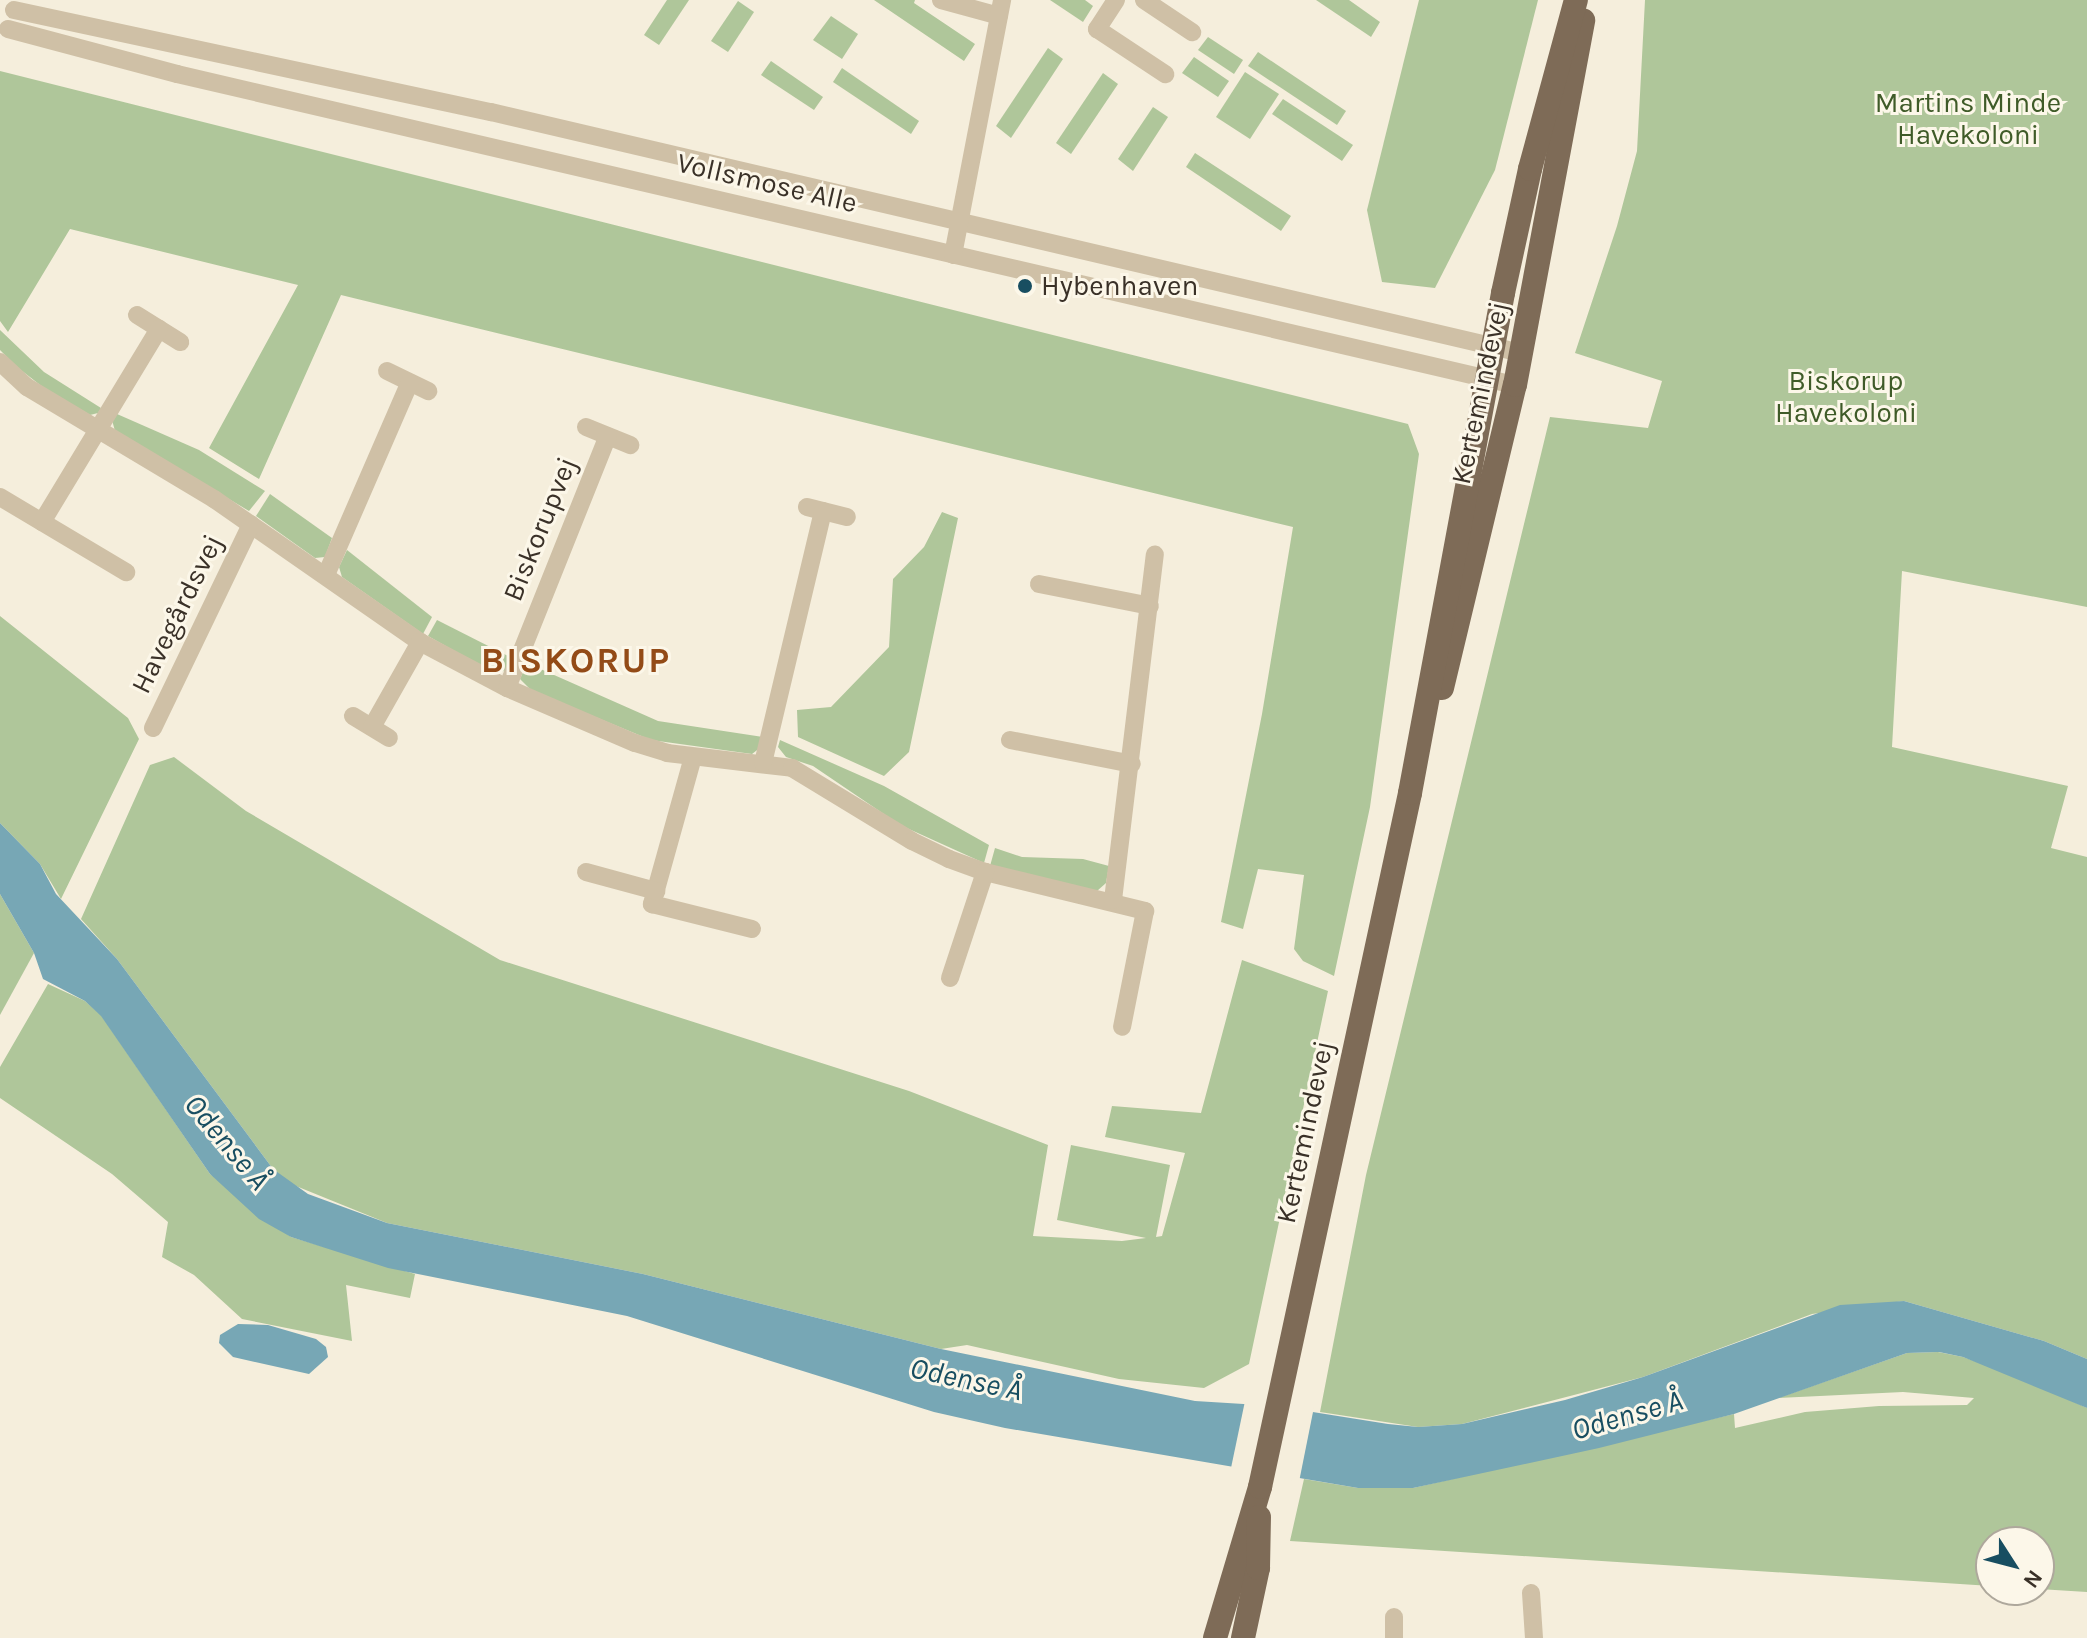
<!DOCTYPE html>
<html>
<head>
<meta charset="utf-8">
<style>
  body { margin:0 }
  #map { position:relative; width:2087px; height:1638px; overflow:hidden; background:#f5eedc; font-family:Karla,sans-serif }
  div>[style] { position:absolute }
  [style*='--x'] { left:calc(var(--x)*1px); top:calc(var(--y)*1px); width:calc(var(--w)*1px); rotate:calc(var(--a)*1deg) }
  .green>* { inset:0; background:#afc69a }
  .water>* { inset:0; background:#77a7b5 }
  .pier>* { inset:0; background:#f5eedc }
  .minor>* { height:18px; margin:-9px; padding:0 9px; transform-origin:9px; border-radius:9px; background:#cfc0a6 }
  .major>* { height:24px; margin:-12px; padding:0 12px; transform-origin:12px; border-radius:12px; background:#7e6b57 }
  .dots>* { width:22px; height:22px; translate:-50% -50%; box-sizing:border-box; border:4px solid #fcf7e9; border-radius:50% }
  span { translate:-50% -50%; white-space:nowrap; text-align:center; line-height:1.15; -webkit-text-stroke:6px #fcf7e9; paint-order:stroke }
  .park-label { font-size:28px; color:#3f5b28 }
  .street-label { font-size:28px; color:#3a3128 }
  .poi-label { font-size:28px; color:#3a3128 }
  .left { translate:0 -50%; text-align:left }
  .water-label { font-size:30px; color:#184e61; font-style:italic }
  .district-label { font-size:36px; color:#934b17; font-weight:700; letter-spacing:2px }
  .north { position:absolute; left:1975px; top:1526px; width:80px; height:80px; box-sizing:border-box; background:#fcf7e9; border:2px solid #aea89c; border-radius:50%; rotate:126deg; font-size:22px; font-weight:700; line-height:32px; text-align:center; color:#3a3128 }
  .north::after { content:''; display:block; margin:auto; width:28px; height:36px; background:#184e61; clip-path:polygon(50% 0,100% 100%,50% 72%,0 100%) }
</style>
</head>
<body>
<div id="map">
  <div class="green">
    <div style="clip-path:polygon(667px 0,689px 0,659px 45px,644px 35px)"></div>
    <div style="clip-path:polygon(874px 0,915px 0,914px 3px,975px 44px,964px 61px)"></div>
    <div style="clip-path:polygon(1050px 0,1085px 0,1093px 6px,1083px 22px)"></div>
    <div style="clip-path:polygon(1316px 0,1349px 0,1380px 22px,1371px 37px)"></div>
    <div style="clip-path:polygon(1419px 0,1538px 0,1495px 170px,1435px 288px,1382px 282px,1367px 210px)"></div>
    <div style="clip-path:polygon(1645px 0,2087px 0,2087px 607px,1902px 571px,1892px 747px,2068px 786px,2051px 848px,2087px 857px,2087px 1359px,2044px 1341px,1904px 1301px,1812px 1314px,1643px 1377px,1462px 1424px,1418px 1427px,1320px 1412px,1366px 1175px,1550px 417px,1648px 428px,1662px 381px,1575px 353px,1617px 226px,1637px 151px)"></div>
    <div style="clip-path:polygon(738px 1px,754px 12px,728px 52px,711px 41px)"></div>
    <div style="clip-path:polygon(831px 16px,858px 34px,842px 59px,813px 40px)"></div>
    <div style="clip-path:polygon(1208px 37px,1243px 60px,1234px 74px,1198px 50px)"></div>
    <div style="clip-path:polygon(1048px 48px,1063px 59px,1011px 138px,996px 126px)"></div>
    <div style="clip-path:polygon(1258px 52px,1346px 111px,1337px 125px,1248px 66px)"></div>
    <div style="clip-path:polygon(1194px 57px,1229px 81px,1218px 97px,1182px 73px)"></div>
    <div style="clip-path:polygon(771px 61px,823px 97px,814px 110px,761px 75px)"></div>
    <div style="clip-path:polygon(842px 68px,919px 121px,911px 134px,833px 82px)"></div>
    <div style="clip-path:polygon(0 71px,1408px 424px,1419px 454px,1370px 807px,1334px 976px,1303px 961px,1294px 949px,1304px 875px,1258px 869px,1243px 929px,1221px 922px,1262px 714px,1293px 527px,341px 295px,259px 479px,209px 448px,298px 285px,70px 229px,8px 332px,0 321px)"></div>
    <div style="clip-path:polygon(1245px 72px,1279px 94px,1250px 139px,1216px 117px)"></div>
    <div style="clip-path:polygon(1103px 73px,1118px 84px,1071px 154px,1056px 143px)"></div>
    <div style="clip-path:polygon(1283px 99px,1353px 145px,1342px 161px,1272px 114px)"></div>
    <div style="clip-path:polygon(1153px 107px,1168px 117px,1133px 171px,1118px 159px)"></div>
    <div style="clip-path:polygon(1195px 153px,1291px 216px,1281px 231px,1186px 167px)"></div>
    <div style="clip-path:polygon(0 330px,44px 372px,101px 408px,98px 413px,90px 415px,44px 388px,17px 367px,0 350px)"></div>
    <div style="clip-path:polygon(117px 414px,199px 450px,265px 491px,249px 511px,115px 431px,112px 420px)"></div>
    <div style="clip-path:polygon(270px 494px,332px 538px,325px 557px,315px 558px,256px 516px)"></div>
    <div style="clip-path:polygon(942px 512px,958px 518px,909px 752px,884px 776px,798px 737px,797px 710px,831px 707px,889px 647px,893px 579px,924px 547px)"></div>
    <div style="clip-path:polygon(347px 550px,432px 617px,423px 634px,342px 577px,339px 567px)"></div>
    <div style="clip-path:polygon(0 616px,128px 718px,139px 739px,61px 899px,40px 864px,0 823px)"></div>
    <div style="clip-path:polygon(437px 620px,512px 658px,507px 670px,495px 674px,428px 636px)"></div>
    <div style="clip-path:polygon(527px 663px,658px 721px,763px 737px,761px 747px,752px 754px,651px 740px,532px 691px,520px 679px)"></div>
    <div style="clip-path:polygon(780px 740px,884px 786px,989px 845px,984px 863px,900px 825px,813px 766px,786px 757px,778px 747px)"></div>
    <div style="clip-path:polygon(174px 757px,246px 811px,500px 960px,909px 1091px,1048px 1145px,1033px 1236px,1122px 1241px,1146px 1238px,1057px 1220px,1071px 1145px,1170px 1165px,1156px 1237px,1162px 1236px,1185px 1153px,1105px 1137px,1112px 1106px,1201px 1113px,1242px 960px,1328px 991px,1249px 1364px,1204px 1388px,1119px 1379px,967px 1345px,941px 1349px,643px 1274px,387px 1223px,291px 1184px,273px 1169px,117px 959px,81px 919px,150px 765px)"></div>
    <div style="clip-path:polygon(995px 848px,1022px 857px,1083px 859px,1109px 866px,1106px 883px,1097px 891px,990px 866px)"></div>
    <div style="clip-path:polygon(0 894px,34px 953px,0 1015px)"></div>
    <div style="clip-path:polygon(48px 984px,85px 1001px,101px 1015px,210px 1174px,291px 1237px,415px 1274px,410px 1298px,346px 1285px,352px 1341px,242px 1319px,194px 1275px,162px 1257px,168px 1222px,112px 1174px,0 1098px,0 1067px)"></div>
    <div style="clip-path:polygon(1938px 1352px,1963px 1357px,2030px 1381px,2087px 1408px,2087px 1592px,2039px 1589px,2039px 1542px,1991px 1542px,1991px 1586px,1290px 1541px,1304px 1479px,1358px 1488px,1413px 1488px,1734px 1414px,1735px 1428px,1805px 1412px,1879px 1406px,1967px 1405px,1974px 1398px,1903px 1392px,1778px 1398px,1907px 1353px)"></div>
  </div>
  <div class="water">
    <div style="clip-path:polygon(0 823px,40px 864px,56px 894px,117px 959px,273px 1169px,308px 1194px,387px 1223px,643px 1274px,941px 1349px,1195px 1401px,1275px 1406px,1388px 1424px,1418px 1427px,1462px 1424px,1565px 1400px,1643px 1377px,1840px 1305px,1904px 1301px,2044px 1341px,2087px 1359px,2087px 1408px,1963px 1357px,1939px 1352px,1907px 1353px,1734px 1414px,1599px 1448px,1413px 1488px,1358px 1488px,1005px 1428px,934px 1412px,627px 1316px,388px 1268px,291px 1237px,259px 1219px,210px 1174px,101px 1016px,85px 1001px,43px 979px,34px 953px,0 894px)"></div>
    <div style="clip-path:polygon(238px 1324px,268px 1325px,316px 1339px,326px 1347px,328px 1357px,309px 1374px,233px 1357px,219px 1343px,220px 1335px)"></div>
  </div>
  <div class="pier">
    <div style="clip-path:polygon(1245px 1401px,1314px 1407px,1299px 1482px,1231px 1468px)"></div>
  </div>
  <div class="minor">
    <div style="--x:941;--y:0;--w:60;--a:15.4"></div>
    <div style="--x:1116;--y:0;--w:35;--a:123"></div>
    <div style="--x:1097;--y:29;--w:82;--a:33.5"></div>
    <div style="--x:1144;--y:0;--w:58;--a:33.7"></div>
    <div style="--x:14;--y:10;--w:488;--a:12.1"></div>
    <div style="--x:491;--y:112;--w:1058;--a:13.17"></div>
    <div style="--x:8;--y:29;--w:175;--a:14.9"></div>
    <div style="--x:177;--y:74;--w:1374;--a:13.09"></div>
    <div style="--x:953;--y:255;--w:260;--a:-79.1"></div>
    <div style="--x:137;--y:315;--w:51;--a:32.1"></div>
    <div style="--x:0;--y:362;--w:37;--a:43"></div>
    <div style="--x:27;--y:387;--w:218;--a:30.9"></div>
    <div style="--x:214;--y:499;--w:251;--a:34.8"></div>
    <div style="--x:420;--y:642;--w:98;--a:27.9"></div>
    <div style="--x:507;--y:688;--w:139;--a:23.3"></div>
    <div style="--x:635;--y:743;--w:34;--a:17"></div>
    <div style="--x:667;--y:753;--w:126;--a:6.8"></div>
    <div style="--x:792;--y:768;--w:140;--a:31.3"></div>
    <div style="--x:912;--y:841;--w:41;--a:25.9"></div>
    <div style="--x:949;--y:859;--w:38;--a:20"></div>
    <div style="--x:985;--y:872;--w:165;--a:13.7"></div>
    <div style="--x:1145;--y:911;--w:118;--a:101.2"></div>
    <div style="--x:387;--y:371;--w:46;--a:26"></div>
    <div style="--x:586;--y:427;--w:48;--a:22.2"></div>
    <div style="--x:0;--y:497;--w:147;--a:30.8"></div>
    <div style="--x:807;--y:507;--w:41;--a:14"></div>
    <div style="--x:42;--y:522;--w:226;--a:-58.8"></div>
    <div style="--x:326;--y:575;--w:210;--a:-66.5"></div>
    <div style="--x:1039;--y:584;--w:113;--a:11.2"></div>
    <div style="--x:507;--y:688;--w:271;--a:-68.2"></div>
    <div style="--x:353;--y:716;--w:42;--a:31.4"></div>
    <div style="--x:372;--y:727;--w:98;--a:-60.5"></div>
    <div style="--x:153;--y:728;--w:226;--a:-64.3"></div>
    <div style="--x:1010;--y:740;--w:124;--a:11.1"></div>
    <div style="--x:693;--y:757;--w:153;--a:105.6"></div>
    <div style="--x:652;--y:904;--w:103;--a:14"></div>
    <div style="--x:763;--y:763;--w:259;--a:-76.6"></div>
    <div style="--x:586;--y:872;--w:73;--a:15.2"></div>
    <div style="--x:1113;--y:900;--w:348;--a:-83.1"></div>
    <div style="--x:950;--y:978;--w:112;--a:-71.7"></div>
    <div style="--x:1531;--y:1593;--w:45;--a:86.2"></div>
    <div style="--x:1394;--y:1617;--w:21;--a:90"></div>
  </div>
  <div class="major">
    <div style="--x:1442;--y:688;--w:312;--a:-76.5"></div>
    <div style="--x:1515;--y:385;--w:371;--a:-79.4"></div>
    <div style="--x:1215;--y:1638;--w:158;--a:-73.4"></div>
    <div style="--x:1260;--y:1487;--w:710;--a:-77.8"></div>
    <div style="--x:1410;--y:793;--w:509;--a:-79.46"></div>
    <div style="--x:1503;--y:293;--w:127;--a:-77.7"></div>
    <div style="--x:1530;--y:169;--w:175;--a:-74.8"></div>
    <div style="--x:1243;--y:1638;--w:72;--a:-77.9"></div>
    <div style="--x:1258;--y:1568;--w:51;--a:-88.9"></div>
  </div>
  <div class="dots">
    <div style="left:1025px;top:286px;background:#184e61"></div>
  </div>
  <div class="park-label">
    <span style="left:1968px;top:119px">Martins Minde<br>Havekoloni</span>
    <span style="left:1846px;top:397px">Biskorup<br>Havekoloni</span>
  </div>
  <div class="street-label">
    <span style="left:767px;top:183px;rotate:13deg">Vollsmose Alle</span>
    <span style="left:1480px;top:393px;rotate:-78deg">Kertemindevej</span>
    <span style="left:540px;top:529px;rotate:-68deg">Biskorupvej</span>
    <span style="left:177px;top:614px;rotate:-64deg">Havegårdsvej</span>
    <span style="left:1305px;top:1132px;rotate:-78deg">Kertemindevej</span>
  </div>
  <div class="poi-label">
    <span class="left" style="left:1041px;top:286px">Hybenhaven</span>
  </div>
  <div class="water-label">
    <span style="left:227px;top:1142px;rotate:50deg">Odense Å</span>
    <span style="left:966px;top:1379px;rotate:12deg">Odense Å</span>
    <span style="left:1627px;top:1415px;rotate:-16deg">Odense Å</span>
  </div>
  <div class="district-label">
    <span style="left:576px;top:661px">BISKORUP</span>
  </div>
  <div class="north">N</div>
</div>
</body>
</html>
